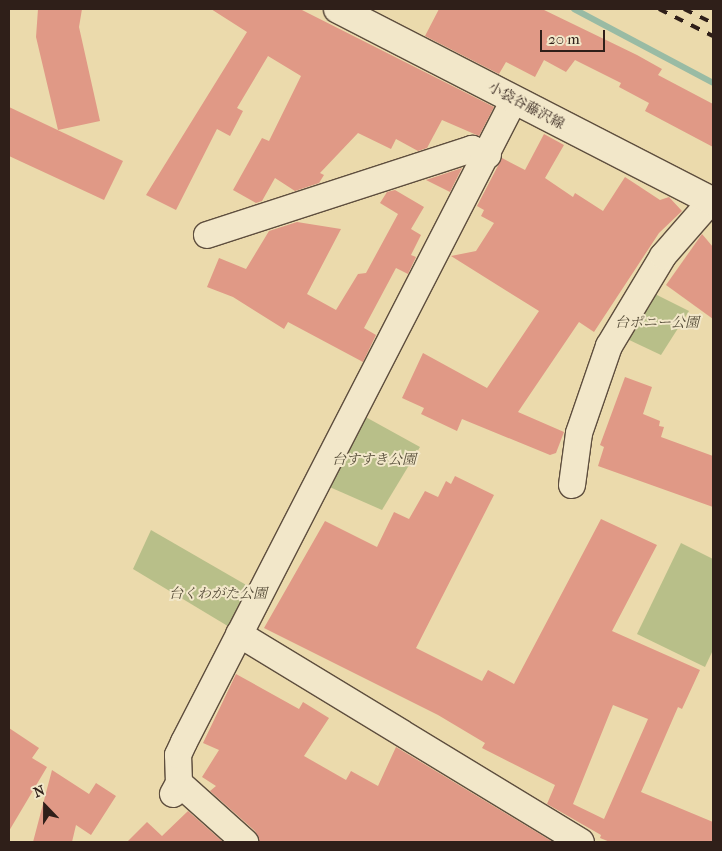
<!DOCTYPE html>
<html>
<head>
<meta charset="utf-8">
<style>
  body { margin:0 }
  #map { position:relative; width:722px; height:851px; overflow:hidden; background:#ebdaac; font-family:"IM FELL French Canon","Noto Serif JP",serif }
  div>[style] { position:absolute }
  [style*='--x'] { left:calc(var(--x)*1px); top:calc(var(--y)*1px); width:calc(var(--w)*1px); rotate:calc(var(--a)*1deg) }
  .green>* { inset:0; background:#b8bf89 }
  .stream>* { height:6px; margin:-3px; padding:0 3px; transform-origin:3px; border-radius:3px; background:#99bba4 }
  .building>* { inset:0; background:#e09986 }
  .roads { filter:drop-shadow(1px 0 #5e4e3e) drop-shadow(-1px 0 #5e4e3e) drop-shadow(0 1px #5e4e3e) drop-shadow(0 -1px #5e4e3e) }
  .street>* { height:26px; margin:-13px; padding:0 13px; transform-origin:13px; border-radius:13px; background:#f2e7c9 }
  .secondary>* { height:28px; margin:-14px; padding:0 14px; transform-origin:14px; border-radius:14px; background:#f2e7c9 }
  .rail>* { height:4px; margin-top:-2px; transform-origin:0; background:repeating-linear-gradient(90deg,#2f1f19 0 9px,transparent 0 18px) }
  span { translate:-50% -50%; white-space:nowrap; text-align:center; line-height:1.15; -webkit-text-stroke:4px #f2e7c9; paint-order:stroke }
  .street-label { font-size:14px; color:#2f1f19 }
  .park-label { font-size:14px; color:#584f3b; font-style:italic }
  .frame { position:absolute; inset:0; border:10px solid #2f1f19; pointer-events:none }
  .north { position:absolute; left:20px; top:781px; width:50px; height:50px; -webkit-text-stroke:4px #f2e7c9; paint-order:stroke; rotate:338deg; font-size:14px; font-weight:700; line-height:20px; text-align:center; color:#2f1f19 }
  .north::after { content:''; display:block; margin:auto; width:18px; height:22px; background:#2f1f19; clip-path:polygon(50% 0,100% 100%,50% 72%,0 100%) }
  .scale { position:absolute; left:540px; top:30px; width:65px; height:22px; box-sizing:border-box; border:2px solid #2f1f19; border-top:0; padding-left:6px; font-size:15px; line-height:18px; white-space:nowrap; color:#2f1f19; -webkit-text-stroke:4px #f2e7c9; paint-order:stroke }
</style>
</head>
<body>
<div id="map">
  <div class="green">
    <div style="clip-path:polygon(651px 292px,689px 311px,661px 355px,625px 338px)"></div>
    <div style="clip-path:polygon(362px 415px,420px 447px,382px 510px,325px 485px)"></div>
    <div style="clip-path:polygon(151px 530px,248px 586px,231px 628px,133px 569px)"></div>
    <div style="clip-path:polygon(681px 543px,713px 559px,713px 650px,705px 667px,637px 634px)"></div>
  </div>
  <div class="stream">
    <div style="--x:574;--y:9;--w:157;--a:28"></div>
  </div>
  <div class="building">
    <div style="clip-path:polygon(38px 9px,82px 9px,79px 27px,100px 121px,58px 130px,36px 37px)"></div>
    <div style="clip-path:polygon(211px 9px,300px 9px,494px 107px,479px 136px,442px 120px,427px 148px,418px 151px,396px 139px,391px 149px,358px 133px,320px 173px,324px 175px,319px 183px,295px 191px,275px 178px,262px 201px,256px 203px,233px 190px,262px 138px,269px 141px,301px 76px,268px 56px,237px 108px,243px 111px,230px 136px,217px 129px,176px 210px,146px 195px,247px 32px)"></div>
    <div style="clip-path:polygon(439px 9px,542px 9px,637px 55px,662px 69px,658px 75px,713px 104px,713px 147px,645px 111px,649px 103px,619px 87px,621px 83px,575px 60px,566px 72px,544px 60px,535px 77px,506px 62px,499px 74px,425px 36px)"></div>
    <div style="clip-path:polygon(9px 107px,123px 161px,104px 200px,9px 156px)"></div>
    <div style="clip-path:polygon(544px 134px,564px 145px,545px 178px,573px 197px,575px 193px,603px 211px,625px 177px,660px 200px,669px 197px,682px 211px,659px 233px,594px 332px,579px 322px,518px 412px,564px 432px,556px 453px,550px 455px,462px 419px,457px 431px,421px 414px,424px 408px,402px 398px,423px 353px,487px 388px,539px 311px,451px 256px,476px 251px,494px 223px,481px 216px,484px 210px,477px 206px,502px 158px,525px 170px)"></div>
    <div style="clip-path:polygon(462px 168px,450px 192px,426px 180px)"></div>
    <div style="clip-path:polygon(395px 190px,424px 207px,411px 229px,421px 235px,411px 255px,416px 257px,408px 274px,396px 268px,364px 328px,376px 335px,363px 362px,288px 322px,284px 329px,233px 297px,207px 287px,219px 258px,246px 269px,269px 231px,297px 222px,341px 229px,307px 294px,336px 310px,358px 274px,366px 273px,398px 214px,380px 203px,387px 192px)"></div>
    <div style="clip-path:polygon(702px 234px,713px 247px,713px 319px,666px 285px)"></div>
    <div style="clip-path:polygon(625px 377px,652px 387px,643px 414px,660px 421px,659px 426px,664px 427px,661px 437px,713px 456px,713px 507px,598px 466px,604px 447px,600px 445px)"></div>
    <div style="clip-path:polygon(evenodd,455px 476px,494px 495px,416px 648px,482px 681px,488px 670px,514px 684px,601px 519px,657px 545px,612px 631px,700px 670px,682px 709px,678px 707px,641px 792px,713px 822px,713px 842px,610px 842px,600px 838px,601px 835px,547px 804px,555px 785px,482px 748px,485px 743px,438px 715px,264px 628px,325px 521px,377px 547px,394px 512px,409px 519px,425px 491px,438px 497px,446px 481px,451px 484px,455px 476px,613px 705px,648px 719px,604px 819px,573px 804px,613px 705px)"></div>
    <div style="clip-path:polygon(236px 674px,299px 709px,303px 702px,329px 718px,304px 756px,346px 780px,351px 771px,378px 786px,396px 747px,553px 842px,260px 842px,255px 831px,210px 791px,216px 786px,202px 777px,219px 750px,203px 743px)"></div>
    <div style="clip-path:polygon(9px 728px,39px 748px,32px 758px,47px 767px,9px 831px)"></div>
    <div style="clip-path:polygon(52px 770px,89px 794px,96px 783px,116px 796px,91px 835px,76px 825px,72px 842px,33px 842px)"></div>
    <div style="clip-path:polygon(188px 811px,223px 842px,127px 842px,147px 822px,162px 836px)"></div>
  </div>
  <div class="roads">
    <div class="street">
      <div style="--x:207;--y:235;--w:279;--a:-18"></div>
      <div style="--x:472;--y:149;--w:17;--a:21"></div>
      <div style="--x:572;--y:485;--w:52;--a:-82.3"></div>
      <div style="--x:579;--y:433;--w:92;--a:-71"></div>
      <div style="--x:609;--y:346;--w:105;--a:-59"></div>
      <div style="--x:663;--y:256;--w:73;--a:-48.9"></div>
      <div style="--x:239;--y:634;--w:400;--a:31.3"></div>
      <div style="--x:179;--y:783;--w:89;--a:41.8"></div>
      <div style="--x:173;--y:794;--w:13;--a:-61"></div>
      <div style="--x:179;--y:783;--w:28;--a:-92"></div>
      <div style="--x:178;--y:755;--w:14;--a:-65"></div>
      <div style="--x:184;--y:742;--w:722;--a:-62.8"></div>
    </div>
    <div class="secondary">
      <div style="--x:338;--y:9;--w:422;--a:27.2"></div>
    </div>
  </div>
  <div class="rail">
    <div style="--x:659;--y:9;--w:60;--a:26.6"></div>
    <div style="--x:684;--y:9;--w:32;--a:26"></div>
  </div>
  <div class="street-label">
    <span style="left:526px;top:106px;rotate:28deg">小袋谷藤沢線</span>
  </div>
  <div class="park-label">
    <span style="left:657px;top:323px">台ポニー公園</span>
    <span style="left:374px;top:460px">台すすき公園</span>
    <span style="left:218px;top:594px">台くわがた公園</span>
  </div>
  <div class="frame"></div>
  <div class="north">N</div>
  <div class="scale">20 m</div>
</div>
</body>
</html>
